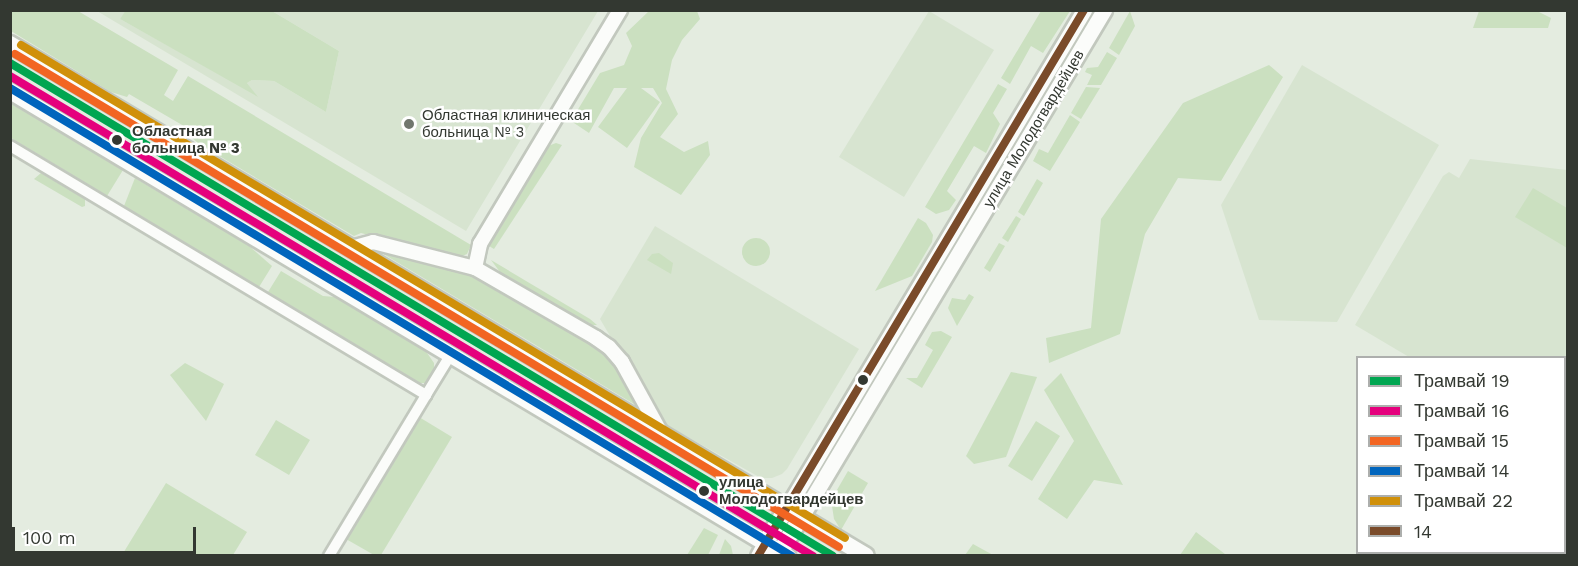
<!DOCTYPE html>
<html>
<head>
<meta charset="utf-8">
<style>
  body { margin:0 }
  #map { position:relative; width:1578px; height:566px; overflow:hidden; background:#e4ece0; font-family:"Work Sans",sans-serif }
  div>[style] { position:absolute }
  [style*='--x'] { left:calc(var(--x)*1px); top:calc(var(--y)*1px); width:calc(var(--w)*1px); rotate:calc(var(--a)*1deg) }
  .built>* { inset:0; background:#d7e4d0 }
  .green>* { inset:0; background:#cbe0c0 }
  .round { border-radius:50% }
  .roads { filter:drop-shadow(2px 0 #c2c8be) drop-shadow(-2px 0 #c2c8be) drop-shadow(0 2px #c2c8be) drop-shadow(0 -2px #c2c8be) }
  .minor>* { height:10px; margin:-5px; padding:0 5px; transform-origin:5px; border-radius:5px; background:#fbfcfa }
  .tertiary>* { height:14px; margin:-7px; padding:0 7px; transform-origin:7px; border-radius:7px; background:#fbfcfa }
  .secondary>* { height:15px; margin:-7.5px; padding:0 7.5px; transform-origin:7.5px; border-radius:7.5px; background:#fbfcfa }
  .primary>* { height:16px; margin:-8px; padding:0 8px; transform-origin:8px; border-radius:8px; background:#fbfcfa }
  .bus-1>* { height:8px; margin:-4px; padding:0 4px; transform-origin:4px; border-radius:4px; background:#7a4b2a }
  .tram-1>* { height:8px; margin:-4px; padding:0 4px; transform-origin:4px; border-radius:4px; background:#00a651 }
  .tram-2>* { height:8px; margin:-4px; padding:0 4px; transform-origin:4px; border-radius:4px; background:#e5007d }
  .tram-3>* { height:8px; margin:-4px; padding:0 4px; transform-origin:4px; border-radius:4px; background:#f26522 }
  .tram-4>* { height:8px; margin:-4px; padding:0 4px; transform-origin:4px; border-radius:4px; background:#0065bd }
  .tram-5>* { height:8px; margin:-4px; padding:0 4px; transform-origin:4px; border-radius:4px; background:#d0900a }
  .dots>* { width:16px; height:16px; translate:-50% -50%; box-sizing:border-box; border:3px solid #fff; border-radius:50% }
  span { translate:-50% -50%; white-space:nowrap; text-align:center; line-height:1.15; -webkit-text-stroke:5px #fff; paint-order:stroke }
  .poi-label { font-size:15px; color:#333831 }
  .left { translate:0 -50%; text-align:left }
  .street-label { font-size:15px; color:#333831 }
  .stop-label { font-size:15px; color:#333831; font-weight:700 }
  .frame { position:absolute; inset:0; border:12px solid #333831; pointer-events:none }
  .legend { position:absolute; left:1356px; top:356px; width:210px; height:198px; box-sizing:border-box; background:#fff; border:2px solid #adafad; margin:0; padding:8px 10px; list-style:none; font-size:18px; color:#333831 }
  .legend li { display:flex; align-items:center; gap:12px; height:30px }
  .legend b { width:30px; border:2px solid #adafad }
  .scale { position:absolute; left:12px; top:527px; width:184px; height:27px; box-sizing:border-box; border:3px solid #333831; border-top:0; padding-left:8px; font-size:18px; line-height:21px; white-space:nowrap; color:#333831; -webkit-text-stroke:4px #fff; paint-order:stroke }
</style>
</head>
<body>
<div id="map">
  <div class="built">
    <div style="clip-path:polygon(97px 11px,126px 11px,120px 19px,255px 94px,247px 83px,252px 80px,274px 81px,326px 112px,339px 51px,272px 11px,598px 11px,466px 231px)"></div>
    <div style="clip-path:polygon(929px 11px,994px 50px,904px 197px,839px 157px)"></div>
    <div style="clip-path:polygon(1302px 65px,1439px 145px,1337px 322px,1259px 320px,1221px 205px)"></div>
    <div style="clip-path:polygon(1470px 159px,1567px 170px,1567px 396px,1565px 394px,1564px 358px,1409px 357px,1355px 325px,1443px 176px,1449px 172px,1459px 178px)"></div>
    <div style="clip-path:polygon(655px 226px,859px 349px,787px 469px,782px 474px,772px 478px,761px 478px,661px 422px,600px 319px)"></div>
  </div>
  <div class="green">
    <div style="clip-path:polygon(126px 10px,272px 11px,339px 51px,326px 112px,274px 81px,252px 80px,247px 83px,258px 97px,120px 19px)"></div>
    <div style="clip-path:polygon(11px 11px,78px 11px,178px 70px,164px 95px,173px 101px,188px 76px,471px 245px,467px 254px,457px 258px,361px 233px,354px 236px,199px 144px,189px 135px,189px 129px,129px 94px,127px 97px,111px 92px,11px 31px)"></div>
    <div style="clip-path:polygon(649px 11px,697px 11px,700px 19px,682px 40px,672px 60px,666px 89px,678px 114px,660px 137px,684px 152px,708px 141px,710px 155px,681px 195px,634px 167px,641px 138px,662px 103px,653px 88px,641px 88px,660px 102px,627px 148px,598px 127px,627px 88px,614px 88px,589px 133px,571px 121px,600px 73px,624px 65px,632px 46px,626px 33px)"></div>
    <div style="clip-path:polygon(1041px 11px,1070px 11px,1043px 53px,1031px 46px,1010px 84px,1001px 78px)"></div>
    <div style="clip-path:polygon(1130px 11px,1135px 26px,1119px 55px,1109px 48px)"></div>
    <div style="clip-path:polygon(1479px 11px,1537px 11px,1551px 18px,1548px 28px,1473px 28px)"></div>
    <div style="clip-path:polygon(1107px 52px,1117px 58px,1101px 85px,1087px 85px,1092px 75px,1085px 72px,1087px 68px,1098px 67px)"></div>
    <div style="clip-path:polygon(1269px 65px,1283px 77px,1221px 181px,1178px 178px,1145px 234px,1120px 334px,1049px 363px,1046px 338px,1091px 328px,1101px 219px,1183px 103px)"></div>
    <div style="clip-path:polygon(998px 84px,1007px 89px,993px 113px,1000px 124px,986px 153px,974px 146px,947px 191px,956px 200px,949px 210px,936px 214px,925px 207px)"></div>
    <div style="clip-path:polygon(1086px 87px,1100px 88px,1081px 119px,1071px 113px)"></div>
    <div style="clip-path:polygon(11px 103px,123px 170px,107px 196px,11px 138px)"></div>
    <div style="clip-path:polygon(1070px 115px,1080px 122px,1050px 171px,1033px 161px,1039px 149px,1048px 153px)"></div>
    <div style="clip-path:polygon(556px 143px,562px 145px,494px 249px,489px 246px,548px 146px)"></div>
    <div style="clip-path:polygon(41px 173px,85px 199px,85px 206px,82px 207px,34px 179px)"></div>
    <div style="clip-path:polygon(135px 178px,248px 245px,272px 266px,259px 287px,124px 206px)"></div>
    <div style="clip-path:polygon(1037px 179px,1043px 183px,1024px 216px,1018px 212px)"></div>
    <div style="clip-path:polygon(1533px 188px,1567px 208px,1567px 248px,1515px 217px)"></div>
    <div style="clip-path:polygon(1016px 216px,1021px 219px,1008px 242px,1002px 238px)"></div>
    <div style="clip-path:polygon(918px 218px,926px 223px,933px 235px,932px 242px,912px 276px,875px 291px)"></div>
    <div class="round" style="left:742px;top:238px;width:28px;height:28px"></div>
    <div style="clip-path:polygon(999px 243px,1005px 246px,990px 272px,984px 268px)"></div>
    <div style="clip-path:polygon(380px 252px,479px 278px,609px 356px,639px 407px)"></div>
    <div style="clip-path:polygon(659px 253px,673px 263px,671px 274px,647px 260px,652px 254px)"></div>
    <div style="clip-path:polygon(491px 260px,590px 319px,597px 325px,586px 325px,503px 276px)"></div>
    <div style="clip-path:polygon(281px 271px,323px 296px,335px 297px,425px 350px,434px 363px,434px 370px,427px 383px,418px 383px,268px 292px)"></div>
    <div style="clip-path:polygon(969px 294px,974px 297px,957px 326px,948px 308px,952px 298px,965px 300px)"></div>
    <div style="clip-path:polygon(941px 331px,952px 337px,922px 388px,906px 378px,917px 378px,933px 350px,925px 345px,932px 332px)"></div>
    <div style="clip-path:polygon(185px 363px,224px 384px,206px 421px,170px 375px)"></div>
    <div style="clip-path:polygon(1011px 372px,1037px 377px,1006px 457px,974px 464px,966px 456px)"></div>
    <div style="clip-path:polygon(1061px 373px,1123px 485px,1094px 480px,1067px 519px,1038px 499px,1074px 441px,1044px 390px)"></div>
    <div style="clip-path:polygon(419px 417px,452px 437px,381px 555px,374px 555px,346px 539px)"></div>
    <div style="clip-path:polygon(276px 420px,310px 440px,289px 475px,255px 455px)"></div>
    <div style="clip-path:polygon(1036px 421px,1060px 436px,1032px 481px,1008px 466px)"></div>
    <div style="clip-path:polygon(848px 471px,868px 483px,841px 530px,834px 519px,832px 506px,834px 495px)"></div>
    <div style="clip-path:polygon(166px 483px,247px 532px,233px 555px,122px 555px)"></div>
    <div style="clip-path:polygon(704px 528px,718px 535px,708px 555px,687px 555px)"></div>
    <div style="clip-path:polygon(1196px 532px,1225px 554px,1230px 555px,1180px 555px)"></div>
    <div style="clip-path:polygon(725px 539px,731px 546px,733px 555px,719px 555px)"></div>
    <div style="clip-path:polygon(973px 544px,993px 555px,965px 555px)"></div>
  </div>
  <div class="roads">
    <div class="minor">
      <div style="--x:10;--y:146;--w:485;--a:30.9"></div>
      <div style="--x:426;--y:395;--w:48;--a:-58.6"></div>
      <div style="--x:329;--y:556;--w:188;--a:-58.9"></div>
    </div>
    <div class="tertiary">
      <div style="--x:351;--y:248;--w:23;--a:-15"></div>
      <div style="--x:373;--y:242;--w:105;--a:14.3"></div>
      <div style="--x:475;--y:268;--w:140;--a:30"></div>
      <div style="--x:596;--y:338;--w:16;--a:35"></div>
      <div style="--x:609;--y:347;--w:20;--a:49"></div>
      <div style="--x:622;--y:362;--w:81;--a:61.2"></div>
      <div style="--x:475;--y:268;--w:25;--a:-78"></div>
      <div style="--x:480;--y:244;--w:273;--a:-59.1"></div>
    </div>
    <div class="secondary">
      <div style="--x:787;--y:508;--w:580;--a:-59.19"></div>
      <div style="--x:801;--y:517;--w:591;--a:-59.14"></div>
      <div style="--x:758;--y:556;--w:15;--a:-62"></div>
    </div>
    <div class="primary">
      <div style="--x:10;--y:44;--w:997;--a:30.88"></div>
      <div style="--x:10;--y:91;--w:906;--a:30.9"></div>
      <div style="--x:765;--y:543;--w:41;--a:-57.8"></div>
      <div style="--x:780;--y:552;--w:41;--a:-59"></div>
    </div>
  </div>
  <div class="bus-1">
    <div style="--x:758;--y:556;--w:636;--a:-59.16"></div>
  </div>
  <div class="tram-1">
    <div style="--x:10;--y:63;--w:959;--a:30.92"></div>
  </div>
  <div class="tram-2">
    <div style="--x:10;--y:76;--w:936;--a:30.87"></div>
  </div>
  <div class="tram-3">
    <div style="--x:15;--y:54;--w:960;--a:30.89"></div>
  </div>
  <div class="tram-4">
    <div style="--x:10;--y:88;--w:911;--a:30.9"></div>
  </div>
  <div class="tram-5">
    <div style="--x:21;--y:45;--w:960;--a:30.89"></div>
  </div>
  <div class="dots">
    <div style="left:409px;top:124px;background:#71776e"></div>
    <div style="left:117px;top:140px;background:#333831"></div>
    <div style="left:863px;top:380px;background:#333831"></div>
    <div style="left:704px;top:491px;background:#333831"></div>
  </div>
  <div class="poi-label">
    <span class="left" style="left:422px;top:124px">Областная клиническая<br>больница № 3</span>
  </div>
  <div class="street-label">
    <span style="left:1034px;top:129px;rotate:-59deg">улица Молодогвардейцев</span>
  </div>
  <div class="stop-label">
    <span class="left" style="left:132px;top:140px">Областная<br>больница № 3</span>
    <span class="left" style="left:719px;top:491px">улица<br>Молодогвардейцев</span>
  </div>
  <div class="frame"></div>
  <ul class="legend">
  <li><b style="height:8px;background:#00a651"></b>Трамвай 19</li>
  <li><b style="height:8px;background:#e5007d"></b>Трамвай 16</li>
  <li><b style="height:8px;background:#f26522"></b>Трамвай 15</li>
  <li><b style="height:8px;background:#0065bd"></b>Трамвай 14</li>
  <li><b style="height:8px;background:#d0900a"></b>Трамвай 22</li>
  <li><b style="height:8px;background:#7a4b2a"></b>14</li>
  </ul>
  <div class="scale">100 m</div>
</div>
</body>
</html>
